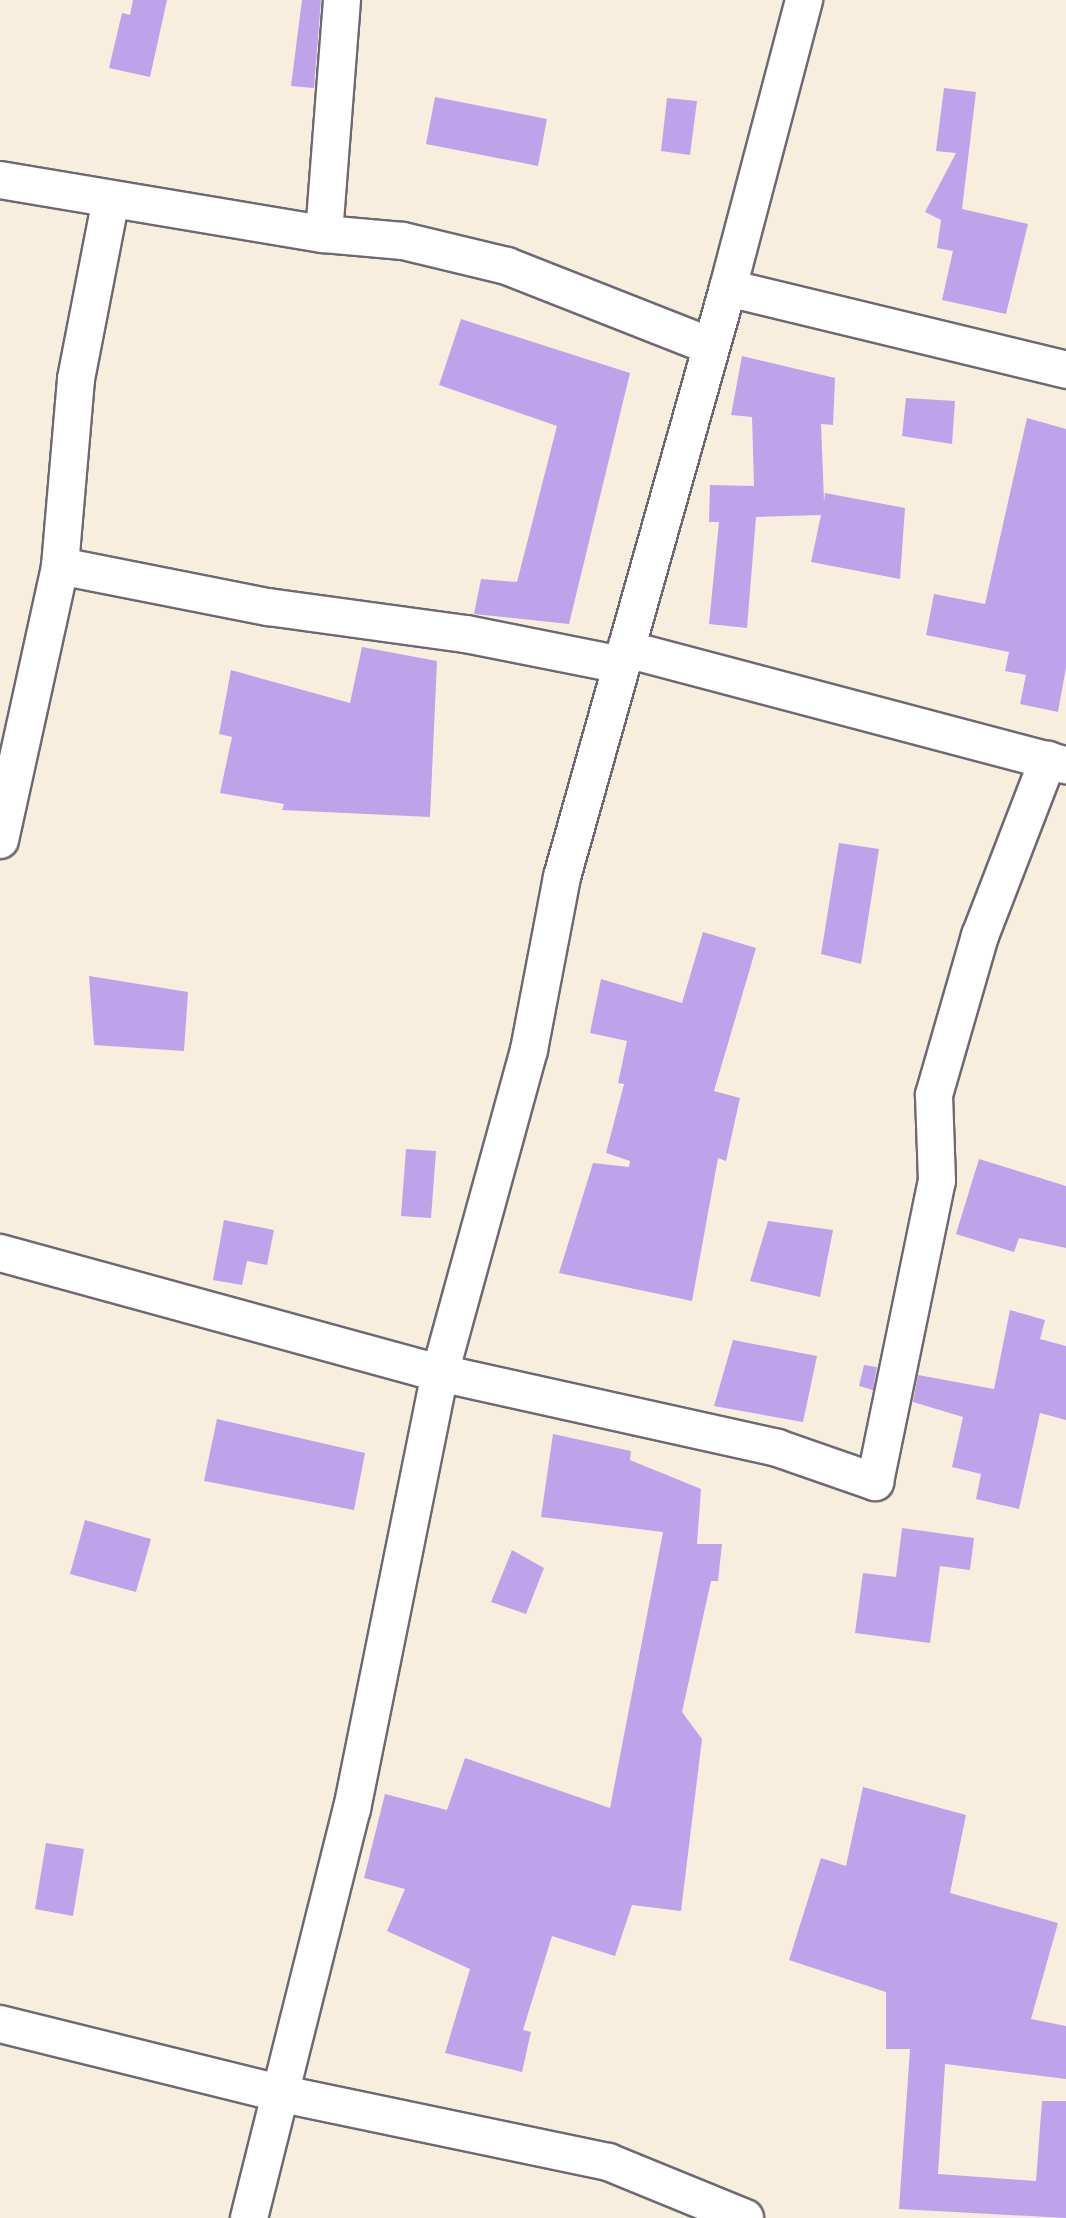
<!DOCTYPE html>
<html>
<head>
<meta charset="utf-8">
<style>
  body { margin:0 }
  #map { position:relative; width:1066px; height:2218px; overflow:hidden; background:#f8eedd; font-family:Dekko,sans-serif }
  div>[style] { position:absolute }
  [style*='--x'] { left:calc(var(--x)*1px); top:calc(var(--y)*1px); width:calc(var(--w)*1px); rotate:calc(var(--a)*1deg) }
  .building>* { inset:0; background:#bfa3ea }
  .roads { filter:drop-shadow(2px 0 #6d6974) drop-shadow(-2px 0 #6d6974) drop-shadow(0 2px #6d6974) drop-shadow(0 -2px #6d6974) }
  .minor>* { height:36px; margin:-18px; padding:0 18px; transform-origin:18px; border-radius:18px; background:#fff }
  span { translate:-50% -50%; white-space:nowrap; text-align:center; line-height:1.15; -webkit-text-stroke:8px #fdfcf7; paint-order:stroke }
</style>
</head>
<body>
<div id="map">
  <div class="building">
    <div style="clip-path:polygon(133px 0,167px 0,150px 77px,109px 68px,122px 13px,130px 15px)"></div>
    <div style="clip-path:polygon(302px 0,321px 0,314px 88px,291px 86px)"></div>
    <div style="clip-path:polygon(944px 88px,976px 92px,962px 209px,1028px 224px,1006px 314px,942px 300px,953px 251px,937px 248px,941px 220px,925px 212px,956px 153px,936px 151px)"></div>
    <div style="clip-path:polygon(435px 97px,547px 119px,538px 166px,426px 144px)"></div>
    <div style="clip-path:polygon(667px 98px,697px 101px,690px 155px,661px 151px)"></div>
    <div style="clip-path:polygon(461px 319px,630px 373px,569px 624px,474px 614px,481px 579px,517px 582px,557px 426px,439px 385px)"></div>
    <div style="clip-path:polygon(742px 356px,835px 378px,833px 425px,821px 424px,824px 501px,825px 493px,905px 508px,900px 579px,811px 562px,821px 515px,756px 517px,747px 628px,709px 624px,719px 522px,709px 522px,710px 485px,754px 486px,752px 417px,731px 415px)"></div>
    <div style="clip-path:polygon(906px 398px,955px 401px,952px 444px,902px 436px)"></div>
    <div style="clip-path:polygon(1027px 418px,1066px 429px,1066px 667px,1058px 712px,1020px 704px,1026px 675px,1005px 671px,1009px 652px,926px 635px,934px 594px,985px 604px)"></div>
    <div style="clip-path:polygon(362px 647px,437px 661px,430px 817px,282px 810px,284px 804px,220px 793px,232px 737px,219px 734px,231px 670px,350px 703px)"></div>
    <div style="clip-path:polygon(839px 843px,879px 849px,861px 964px,821px 954px)"></div>
    <div style="clip-path:polygon(703px 932px,756px 948px,714px 1091px,740px 1098px,726px 1161px,718px 1158px,692px 1301px,559px 1273px,593px 1163px,629px 1167px,630px 1161px,606px 1153px,624px 1084px,618px 1083px,627px 1041px,590px 1033px,601px 979px,682px 1003px)"></div>
    <div style="clip-path:polygon(89px 976px,188px 992px,184px 1051px,94px 1045px)"></div>
    <div style="clip-path:polygon(406px 1149px,436px 1151px,431px 1218px,401px 1216px)"></div>
    <div style="clip-path:polygon(979px 1159px,1066px 1186px,1066px 1248px,1019px 1238px,1014px 1252px,956px 1234px)"></div>
    <div style="clip-path:polygon(224px 1220px,274px 1230px,267px 1265px,247px 1261px,242px 1285px,213px 1280px)"></div>
    <div style="clip-path:polygon(768px 1221px,833px 1230px,820px 1297px,750px 1281px)"></div>
    <div style="clip-path:polygon(1010px 1310px,1045px 1320px,1040px 1339px,1066px 1346px,1066px 1420px,1040px 1413px,1019px 1509px,976px 1499px,981px 1474px,952px 1467px,963px 1417px,913px 1402px,918px 1375px,994px 1389px)"></div>
    <div style="clip-path:polygon(733px 1340px,817px 1356px,803px 1422px,714px 1406px)"></div>
    <div style="clip-path:polygon(864px 1365px,877px 1367px,873px 1390px,859px 1386px)"></div>
    <div style="clip-path:polygon(217px 1419px,365px 1453px,354px 1510px,204px 1481px)"></div>
    <div style="clip-path:polygon(553px 1434px,631px 1451px,630px 1460px,701px 1489px,697px 1544px,722px 1544px,718px 1581px,711px 1581px,682px 1712px,702px 1739px,681px 1911px,632px 1905px,615px 1956px,552px 1936px,523px 2030px,531px 2032px,522px 2072px,445px 2053px,470px 1969px,387px 1931px,405px 1889px,364px 1878px,385px 1794px,447px 1810px,465px 1758px,610px 1808px,663px 1532px,541px 1517px)"></div>
    <div style="clip-path:polygon(85px 1520px,151px 1539px,136px 1592px,70px 1574px)"></div>
    <div style="clip-path:polygon(902px 1528px,974px 1538px,970px 1570px,940px 1566px,930px 1643px,855px 1633px,863px 1573px,896px 1577px)"></div>
    <div style="clip-path:polygon(512px 1550px,544px 1568px,526px 1614px,491px 1602px)"></div>
    <div style="clip-path:polygon(863px 1787px,966px 1815px,950px 1893px,1058px 1923px,1031px 2019px,1066px 2026px,1066px 2079px,945px 2064px,938px 2174px,1036px 2181px,1042px 2101px,1066px 2101px,1066px 2218px,899px 2209px,910px 2049px,886px 2049px,886px 1992px,789px 1960px,821px 1858px,846px 1866px)"></div>
    <div style="clip-path:polygon(46px 1843px,84px 1849px,73px 1916px,35px 1909px)"></div>
  </div>
  <div class="roads">
    <div class="minor">
      <div style="--x:0;--y:180;--w:328;--a:9.5"></div>
      <div style="--x:324;--y:234;--w:79;--a:5.1"></div>
      <div style="--x:403;--y:241;--w:107;--a:13.5"></div>
      <div style="--x:507;--y:266;--w:218;--a:21.5"></div>
      <div style="--x:324;--y:234;--w:235;--a:-85.6"></div>
      <div style="--x:728;--y:288;--w:348;--a:13.6"></div>
      <div style="--x:60;--y:566;--w:212;--a:11.2"></div>
      <div style="--x:268;--y:607;--w:200;--a:7.8"></div>
      <div style="--x:466;--y:634;--w:158;--a:11.3"></div>
      <div style="--x:626;--y:649;--w:455;--a:14.8"></div>
      <div style="--x:0;--y:840;--w:280;--a:-77.6"></div>
      <div style="--x:60;--y:566;--w:188;--a:-85.1"></div>
      <div style="--x:76;--y:379;--w:183;--a:-79"></div>
      <div style="--x:0;--y:1253;--w:456;--a:15.3"></div>
      <div style="--x:440;--y:1373;--w:345;--a:12.5"></div>
      <div style="--x:777;--y:1448;--w:104;--a:19.1"></div>
      <div style="--x:875;--y:1482;--w:307;--a:-78.4"></div>
      <div style="--x:937;--y:1181;--w:86;--a:-92"></div>
      <div style="--x:934;--y:1095;--w:166;--a:-73.9"></div>
      <div style="--x:980;--y:936;--w:189;--a:-68.9"></div>
      <div style="--x:0;--y:2024;--w:292;--a:13.9"></div>
      <div style="--x:283;--y:2094;--w:332;--a:11.8"></div>
      <div style="--x:608;--y:2162;--w:148;--a:22.2"></div>
      <div style="--x:249;--y:2218;--w:422;--a:-75.9"></div>
      <div style="--x:352;--y:1809;--w:445;--a:-78.6"></div>
      <div style="--x:440;--y:1373;--w:335;--a:-74.6"></div>
      <div style="--x:529;--y:1050;--w:176;--a:-79.2"></div>
      <div style="--x:562;--y:877;--w:612;--a:-74.26"></div>
      <div style="--x:728;--y:288;--w:298;--a:-75.2"></div>
    </div>
  </div>
</div>
</body>
</html>
